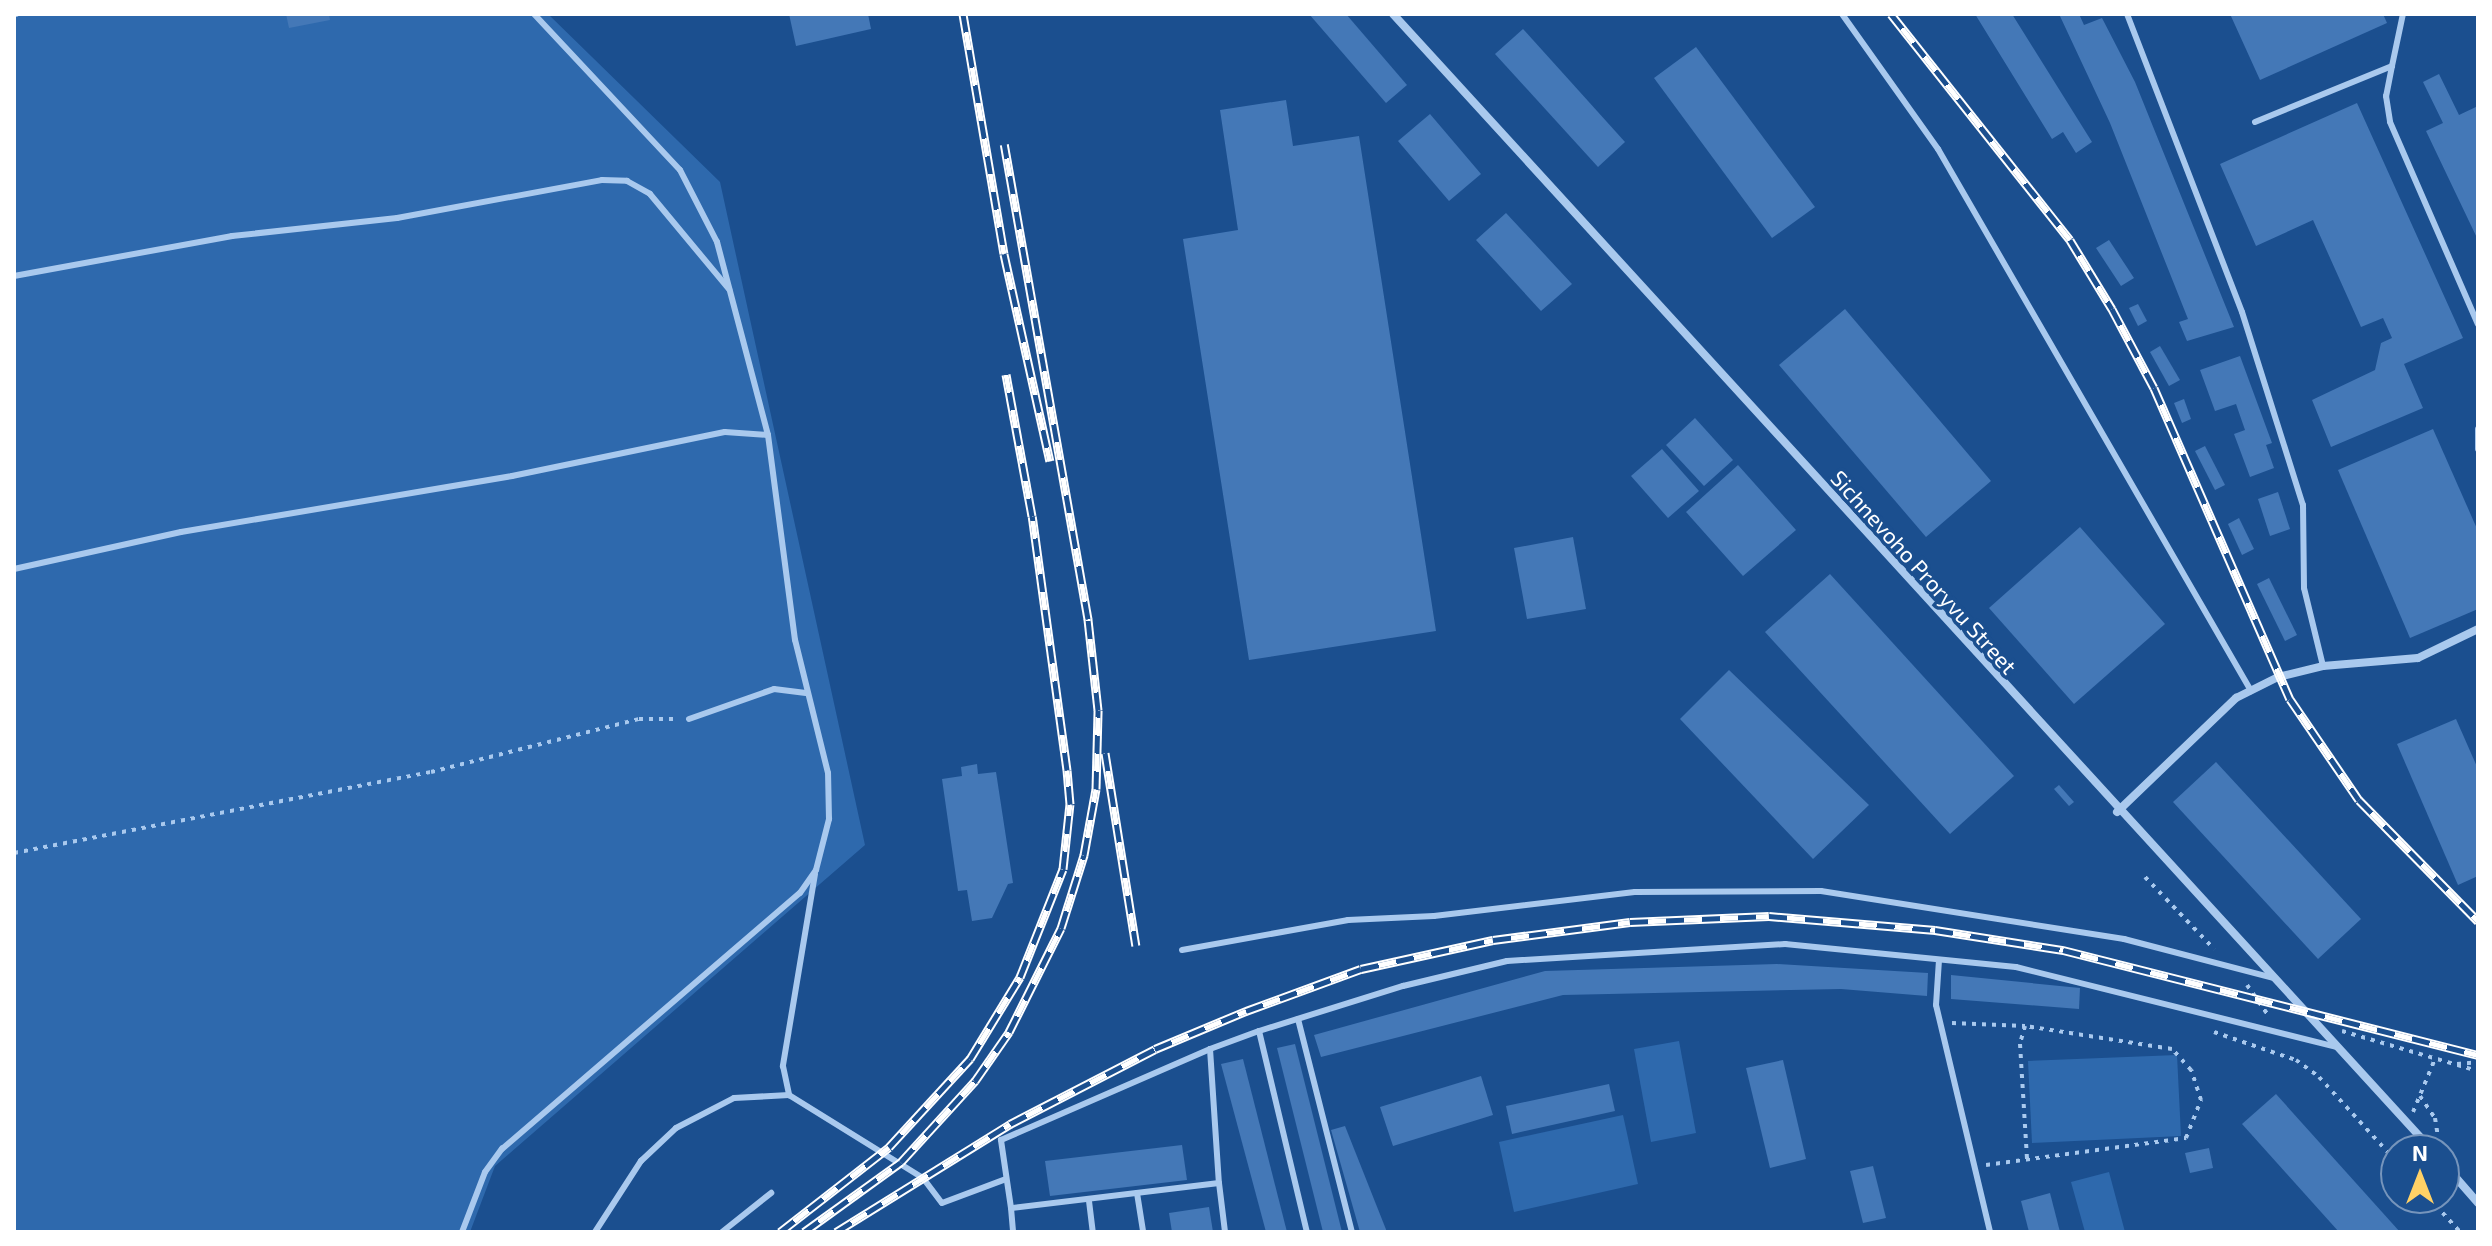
<!DOCTYPE html>
<html>
<head>
<meta charset="utf-8">
<style>
  body { margin:0 }
  #map { position:relative; width:2492px; height:1246px; overflow:hidden; background:#1b4f8f; font-family:"Exo 2",sans-serif }
  div>[style] { position:absolute }
  [style*='--x'] { left:calc(var(--x)*1px); top:calc(var(--y)*1px); width:calc(var(--w)*1px); rotate:calc(var(--a)*1deg) }
  .green>* { inset:0; background:#2e69ad }
  .building>* { inset:0; background:#4478b7 }
  .path>* { height:4px; margin-top:-2px; transform-origin:0; background:repeating-linear-gradient(90deg,#a9c9ee 0 4px,transparent 0 10px) }
  .lane>* { height:6px; margin:-3px; padding:0 3px; transform-origin:3px; border-radius:3px; background:#a9c9ee }
  .street>* { height:8px; margin:-4px; padding:0 4px; transform-origin:4px; border-radius:4px; background:#a9c9ee }
  .rail>* { height:9px; margin-top:-4.5px; transform-origin:0; background:repeating-linear-gradient(90deg,#1b4f8f 0 18px,#fff 0 36px); box-sizing:border-box; border-block:2px solid #fff }
  span { translate:-50% -50%; white-space:nowrap; text-align:center; line-height:1.15; -webkit-text-stroke:7px #1b4f8f; paint-order:stroke }
  .street-label { font-size:22px; color:#fff }
  .frame { position:absolute; inset:0; border:16px solid #fff; pointer-events:none }
  .north { position:absolute; left:2380px; top:1134px; width:80px; height:80px; box-sizing:border-box; background:#1b4f8f; border:2px solid #7695bc; border-radius:50%; rotate:0deg; font-size:22px; font-weight:700; line-height:32px; text-align:center; color:#fff }
  .north::after { content:''; display:block; margin:auto; width:28px; height:36px; background:#ffd166; clip-path:polygon(50% 0,100% 100%,50% 72%,0 100%) }
</style>
</head>
<body>
<div id="map">
  <div class="green">
    <div style="clip-path:polygon(14px 14px,548px 14px,720px 182px,865px 845px,495px 1166px,470px 1232px,14px 1232px)"></div>
    <div style="clip-path:polygon(1679px 1041px,1696px 1133px,1651px 1142px,1634px 1049px)"></div>
    <div style="clip-path:polygon(2177px 1055px,2181px 1136px,2032px 1143px,2028px 1061px)"></div>
    <div style="clip-path:polygon(1623px 1115px,1638px 1184px,1514px 1212px,1499px 1142px)"></div>
    <div style="clip-path:polygon(2109px 1172px,2125px 1232px,2085px 1232px,2071px 1182px)"></div>
  </div>
  <div class="building">
    <div style="clip-path:polygon(286px 14px,329px 14px,330px 20px,289px 28px)"></div>
    <div style="clip-path:polygon(789px 14px,868px 14px,871px 29px,796px 46px)"></div>
    <div style="clip-path:polygon(1309px 14px,1346px 14px,1407px 85px,1386px 103px)"></div>
    <div style="clip-path:polygon(1975px 14px,2012px 14px,2092px 142px,2076px 153px,2063px 132px,2052px 139px)"></div>
    <div style="clip-path:polygon(2059px 14px,2079px 14px,2084px 25px,2102px 18px,2135px 82px,2234px 327px,2187px 341px,2179px 322px,2188px 319px,2110px 123px)"></div>
    <div style="clip-path:polygon(2230px 14px,2383px 14px,2387px 23px,2260px 80px)"></div>
    <div style="clip-path:polygon(1523px 29px,1625px 142px,1598px 167px,1495px 54px)"></div>
    <div style="clip-path:polygon(1696px 47px,1815px 207px,1772px 238px,1654px 78px)"></div>
    <div style="clip-path:polygon(2439px 74px,2459px 115px,2478px 106px,2478px 240px,2426px 131px,2443px 123px,2423px 82px)"></div>
    <div style="clip-path:polygon(1286px 100px,1293px 146px,1359px 136px,1436px 631px,1249px 660px,1183px 239px,1238px 230px,1220px 110px)"></div>
    <div style="clip-path:polygon(2357px 103px,2463px 338px,2404px 364px,2423px 408px,2331px 447px,2312px 400px,2375px 370px,2381px 343px,2392px 338px,2383px 318px,2361px 327px,2313px 220px,2256px 246px,2220px 164px)"></div>
    <div style="clip-path:polygon(1430px 114px,1481px 174px,1449px 201px,1398px 141px)"></div>
    <div style="clip-path:polygon(1506px 213px,1572px 284px,1541px 311px,1476px 240px)"></div>
    <div style="clip-path:polygon(2109px 240px,2134px 278px,2121px 286px,2096px 248px)"></div>
    <div style="clip-path:polygon(2138px 304px,2147px 321px,2138px 326px,2129px 308px)"></div>
    <div style="clip-path:polygon(1845px 309px,1991px 481px,1926px 537px,1779px 365px)"></div>
    <div style="clip-path:polygon(2160px 346px,2180px 380px,2169px 386px,2150px 352px)"></div>
    <div style="clip-path:polygon(2240px 356px,2272px 443px,2266px 445px,2274px 468px,2250px 477px,2234px 434px,2245px 430px,2236px 404px,2215px 411px,2200px 370px)"></div>
    <div style="clip-path:polygon(2184px 399px,2191px 419px,2182px 423px,2174px 403px)"></div>
    <div style="clip-path:polygon(1695px 418px,1733px 460px,1704px 486px,1666px 445px)"></div>
    <div style="clip-path:polygon(2433px 429px,2478px 531px,2478px 609px,2410px 638px,2338px 470px)"></div>
    <div style="clip-path:polygon(2205px 446px,2225px 485px,2215px 490px,2195px 451px)"></div>
    <div style="clip-path:polygon(1662px 449px,1699px 491px,1668px 518px,1631px 476px)"></div>
    <div style="clip-path:polygon(1738px 465px,1796px 530px,1743px 576px,1686px 512px)"></div>
    <div style="clip-path:polygon(2278px 492px,2290px 529px,2270px 536px,2258px 499px)"></div>
    <div style="clip-path:polygon(2239px 518px,2254px 549px,2242px 555px,2228px 524px)"></div>
    <div style="clip-path:polygon(2080px 527px,2165px 624px,2074px 704px,1989px 608px)"></div>
    <div style="clip-path:polygon(1573px 537px,1586px 609px,1527px 619px,1514px 548px)"></div>
    <div style="clip-path:polygon(1830px 574px,2014px 776px,1950px 834px,1765px 632px)"></div>
    <div style="clip-path:polygon(2269px 578px,2297px 635px,2285px 641px,2257px 584px)"></div>
    <div style="clip-path:polygon(1729px 670px,1869px 805px,1813px 859px,1680px 719px)"></div>
    <div style="clip-path:polygon(2456px 719px,2478px 769px,2478px 876px,2458px 885px,2397px 744px)"></div>
    <div style="clip-path:polygon(2216px 762px,2361px 919px,2318px 959px,2173px 802px)"></div>
    <div style="clip-path:polygon(977px 764px,978px 774px,996px 772px,1013px 883px,1008px 884px,992px 918px,972px 921px,967px 890px,958px 891px,942px 779px,962px 776px,961px 767px)"></div>
    <div style="clip-path:polygon(2059px 785px,2074px 802px,2069px 806px,2054px 789px)"></div>
    <div style="clip-path:polygon(1777px 964px,1928px 973px,1927px 996px,1841px 989px,1563px 995px,1321px 1057px,1314px 1035px,1545px 971px)"></div>
    <div style="clip-path:polygon(1951px 975px,2080px 988px,2079px 1009px,1951px 999px)"></div>
    <div style="clip-path:polygon(1295px 1044px,1342px 1232px,1323px 1232px,1277px 1048px)"></div>
    <div style="clip-path:polygon(1243px 1059px,1287px 1232px,1266px 1232px,1221px 1064px)"></div>
    <div style="clip-path:polygon(1783px 1060px,1806px 1159px,1770px 1168px,1746px 1068px)"></div>
    <div style="clip-path:polygon(1481px 1076px,1493px 1115px,1393px 1146px,1380px 1107px)"></div>
    <div style="clip-path:polygon(1609px 1084px,1615px 1111px,1512px 1134px,1506px 1106px)"></div>
    <div style="clip-path:polygon(2276px 1094px,2400px 1232px,2339px 1232px,2242px 1124px)"></div>
    <div style="clip-path:polygon(1345px 1126px,1387px 1232px,1360px 1232px,1331px 1130px)"></div>
    <div style="clip-path:polygon(1182px 1145px,1187px 1180px,1050px 1196px,1045px 1161px)"></div>
    <div style="clip-path:polygon(2209px 1148px,2213px 1168px,2190px 1173px,2185px 1153px)"></div>
    <div style="clip-path:polygon(1873px 1166px,1886px 1218px,1863px 1223px,1850px 1171px)"></div>
    <div style="clip-path:polygon(2050px 1193px,2060px 1232px,2029px 1232px,2021px 1201px)"></div>
    <div style="clip-path:polygon(1209px 1207px,1213px 1232px,1172px 1232px,1169px 1213px)"></div>
  </div>
  <div class="path">
    <div style="--x:14;--y:853;--w:425;--a:-11"></div>
    <div style="--x:431;--y:772;--w:215;--a:-14.3"></div>
    <div style="--x:639;--y:719;--w:38;--a:0"></div>
    <div style="--x:2145;--y:877;--w:100;--a:46.2"></div>
    <div style="--x:2247;--y:985;--w:39;--a:55"></div>
    <div style="--x:1952;--y:1023;--w:73;--a:2.4"></div>
    <div style="--x:2342;--y:1031;--w:142;--a:16.4"></div>
    <div style="--x:2214;--y:1032;--w:87;--a:18.9"></div>
    <div style="--x:2296;--y:1060;--w:29;--a:36"></div>
    <div style="--x:2319;--y:1077;--w:114;--a:47.5"></div>
    <div style="--x:2457;--y:1064;--w:21;--a:-5"></div>
    <div style="--x:2420;--y:1096;--w:27;--a:56"></div>
    <div style="--x:2435;--y:1118;--w:19;--a:81"></div>
    <div style="--x:2413;--y:1112;--w:57;--a:-67.5"></div>
    <div style="--x:1986;--y:1165;--w:202;--a:-7.7"></div>
    <div style="--x:2186;--y:1138;--w:41;--a:-68.5"></div>
    <div style="--x:2201;--y:1100;--w:32;--a:-108"></div>
    <div style="--x:2191;--y:1070;--w:28;--a:-132"></div>
    <div style="--x:2172;--y:1049;--w:149;--a:-171.1"></div>
    <div style="--x:2025;--y:1026;--w:19;--a:106"></div>
    <div style="--x:2020;--y:1044;--w:115;--a:86.5"></div>
    <div style="--x:2429;--y:1198;--w:46;--a:47.6"></div>
  </div>
  <div class="lane">
    <div style="--x:14;--y:14;--w:2;--a:0"></div>
    <div style="--x:1842;--y:14;--w:166;--a:54.6"></div>
    <div style="--x:1938;--y:149;--w:626;--a:59.99"></div>
    <div style="--x:2127;--y:14;--w:319;--a:68.9"></div>
    <div style="--x:2242;--y:312;--w:202;--a:72.5"></div>
    <div style="--x:2303;--y:505;--w:83;--a:89.3"></div>
    <div style="--x:2304;--y:588;--w:80;--a:76.3"></div>
    <div style="--x:2392;--y:66;--w:53;--a:-78.1"></div>
    <div style="--x:2255;--y:122;--w:148;--a:-22.2"></div>
    <div style="--x:2392;--y:66;--w:31;--a:101"></div>
    <div style="--x:2386;--y:96;--w:26;--a:81"></div>
    <div style="--x:2390;--y:122;--w:220;--a:66.5"></div>
    <div style="--x:14;--y:276;--w:222;--a:-10.4"></div>
    <div style="--x:232;--y:236;--w:166;--a:-6.2"></div>
    <div style="--x:397;--y:218;--w:208;--a:-10.5"></div>
    <div style="--x:602;--y:180;--w:25;--a:2"></div>
    <div style="--x:627;--y:181;--w:26;--a:29"></div>
    <div style="--x:650;--y:194;--w:124;--a:50.3"></div>
    <div style="--x:2478;--y:429;--w:20;--a:90"></div>
    <div style="--x:14;--y:569;--w:171;--a:-12.5"></div>
    <div style="--x:181;--y:532;--w:336;--a:-9.6"></div>
    <div style="--x:512;--y:476;--w:217;--a:-11.7"></div>
    <div style="--x:725;--y:432;--w:43;--a:4"></div>
    <div style="--x:689;--y:719;--w:90;--a:-19.4"></div>
    <div style="--x:774;--y:689;--w:32;--a:7"></div>
    <div style="--x:815;--y:874;--w:195;--a:99.5"></div>
    <div style="--x:783;--y:1066;--w:30;--a:78"></div>
    <div style="--x:789;--y:1095;--w:158;--a:31.8"></div>
    <div style="--x:923;--y:1178;--w:31;--a:53"></div>
    <div style="--x:942;--y:1203;--w:68;--a:-20.6"></div>
    <div style="--x:1182;--y:950;--w:169;--a:-10.2"></div>
    <div style="--x:1348;--y:920;--w:86;--a:-2.7"></div>
    <div style="--x:1434;--y:916;--w:202;--a:-6.8"></div>
    <div style="--x:1635;--y:892;--w:186;--a:-0.3"></div>
    <div style="--x:1821;--y:891;--w:307;--a:9"></div>
    <div style="--x:2124;--y:939;--w:155;--a:14.6"></div>
    <div style="--x:1939;--y:960;--w:45;--a:93.8"></div>
    <div style="--x:1936;--y:1005;--w:233;--a:76.6"></div>
    <div style="--x:1298;--y:1019;--w:220;--a:75.8"></div>
    <div style="--x:1259;--y:1031;--w:207;--a:76.6"></div>
    <div style="--x:1210;--y:1049;--w:134;--a:86.2"></div>
    <div style="--x:1219;--y:1183;--w:209;--a:173.1"></div>
    <div style="--x:1011;--y:1208;--w:69;--a:-98.4"></div>
    <div style="--x:1001;--y:1140;--w:228;--a:-23.5"></div>
    <div style="--x:1210;--y:1049;--w:52;--a:-20.2"></div>
    <div style="--x:1259;--y:1031;--w:151;--a:-17.4"></div>
    <div style="--x:1403;--y:986;--w:107;--a:-13.5"></div>
    <div style="--x:1507;--y:961;--w:279;--a:-3.5"></div>
    <div style="--x:1785;--y:944;--w:232;--a:5.7"></div>
    <div style="--x:2016;--y:967;--w:332;--a:14"></div>
    <div style="--x:1219;--y:1183;--w:49;--a:83"></div>
    <div style="--x:1137;--y:1193;--w:39;--a:81"></div>
    <div style="--x:1089;--y:1201;--w:31;--a:83"></div>
    <div style="--x:1011;--y:1208;--w:24;--a:85"></div>
    <div style="--x:462;--y:1232;--w:64;--a:-69"></div>
    <div style="--x:485;--y:1172;--w:29;--a:-54"></div>
    <div style="--x:502;--y:1149;--w:393;--a:-40.7"></div>
    <div style="--x:800;--y:893;--w:28;--a:-55"></div>
    <div style="--x:816;--y:870;--w:53;--a:-75.7"></div>
    <div style="--x:829;--y:819;--w:46;--a:-91.2"></div>
    <div style="--x:828;--y:773;--w:137;--a:-103.9"></div>
    <div style="--x:795;--y:640;--w:207;--a:-97.5"></div>
    <div style="--x:768;--y:435;--w:200;--a:-104.8"></div>
    <div style="--x:717;--y:242;--w:81;--a:-117.2"></div>
    <div style="--x:680;--y:170;--w:214;--a:-133.1"></div>
    <div style="--x:595;--y:1232;--w:85;--a:-57.1"></div>
    <div style="--x:641;--y:1161;--w:48;--a:-43.3"></div>
    <div style="--x:676;--y:1128;--w:65;--a:-27.3"></div>
    <div style="--x:734;--y:1098;--w:55;--a:-3.1"></div>
    <div style="--x:722;--y:1232;--w:63;--a:-38.5"></div>
  </div>
  <div class="street">
    <div style="--x:1393;--y:14;--w:1539;--a:47.55"></div>
    <div style="--x:2117;--y:812;--w:165;--a:-43.8"></div>
    <div style="--x:2236;--y:698;--w:47;--a:-26.6"></div>
    <div style="--x:2278;--y:677;--w:46;--a:-13.7"></div>
    <div style="--x:2323;--y:666;--w:95;--a:-4.8"></div>
    <div style="--x:2418;--y:658;--w:67;--a:-25.8"></div>
    <div style="--x:2444;--y:1164;--w:52;--a:48.9"></div>
  </div>
  <div class="rail">
    <div style="--x:963;--y:14;--w:243;--a:80.3"></div>
    <div style="--x:1004;--y:254;--w:212;--a:77.5"></div>
    <div style="--x:1891;--y:14;--w:288;--a:51.6"></div>
    <div style="--x:2070;--y:240;--w:81;--a:58.7"></div>
    <div style="--x:2112;--y:309;--w:89;--a:62"></div>
    <div style="--x:2154;--y:388;--w:339;--a:66.4"></div>
    <div style="--x:2290;--y:699;--w:122;--a:55.7"></div>
    <div style="--x:2359;--y:800;--w:170;--a:45.5"></div>
    <div style="--x:1105;--y:753;--w:195;--a:80.9"></div>
    <div style="--x:780;--y:1232;--w:138;--a:-37.9"></div>
    <div style="--x:889;--y:1147;--w:120;--a:-47.4"></div>
    <div style="--x:970;--y:1059;--w:96;--a:-58.6"></div>
    <div style="--x:1020;--y:977;--w:116;--a:-68.3"></div>
    <div style="--x:1063;--y:869;--w:65;--a:-83.9"></div>
    <div style="--x:1070;--y:804;--w:34;--a:-95"></div>
    <div style="--x:1067;--y:770;--w:256;--a:-97.8"></div>
    <div style="--x:1032;--y:516;--w:144;--a:-100.4"></div>
    <div style="--x:804;--y:1232;--w:120;--a:-35.8"></div>
    <div style="--x:901;--y:1162;--w:110;--a:-47.6"></div>
    <div style="--x:975;--y:1081;--w:60;--a:-55.2"></div>
    <div style="--x:1009;--y:1032;--w:116;--a:-63.4"></div>
    <div style="--x:1061;--y:928;--w:77;--a:-72.5"></div>
    <div style="--x:1084;--y:855;--w:67;--a:-79.7"></div>
    <div style="--x:1096;--y:789;--w:79;--a:-88.5"></div>
    <div style="--x:1098;--y:710;--w:92;--a:-96.3"></div>
    <div style="--x:1088;--y:619;--w:482;--a:-100"></div>
    <div style="--x:836;--y:1232;--w:205;--a:-31.8"></div>
    <div style="--x:1010;--y:1124;--w:163;--a:-27.3"></div>
    <div style="--x:1155;--y:1049;--w:99;--a:-22.7"></div>
    <div style="--x:1246;--y:1011;--w:122;--a:-20.1"></div>
    <div style="--x:1361;--y:969;--w:135;--a:-12.4"></div>
    <div style="--x:1493;--y:940;--w:138;--a:-7.5"></div>
    <div style="--x:1630;--y:922;--w:139;--a:-2.5"></div>
    <div style="--x:1769;--y:916;--w:167;--a:4.8"></div>
    <div style="--x:1935;--y:930;--w:130;--a:8.9"></div>
    <div style="--x:2063;--y:950;--w:428;--a:14.2"></div>
  </div>
  <div class="street-label">
    <span style="left:1924px;top:572px;rotate:48deg">Sichnevoho Proryvu Street</span>
  </div>
  <div class="frame"></div>
  <div class="north">N</div>
</div>
</body>
</html>
